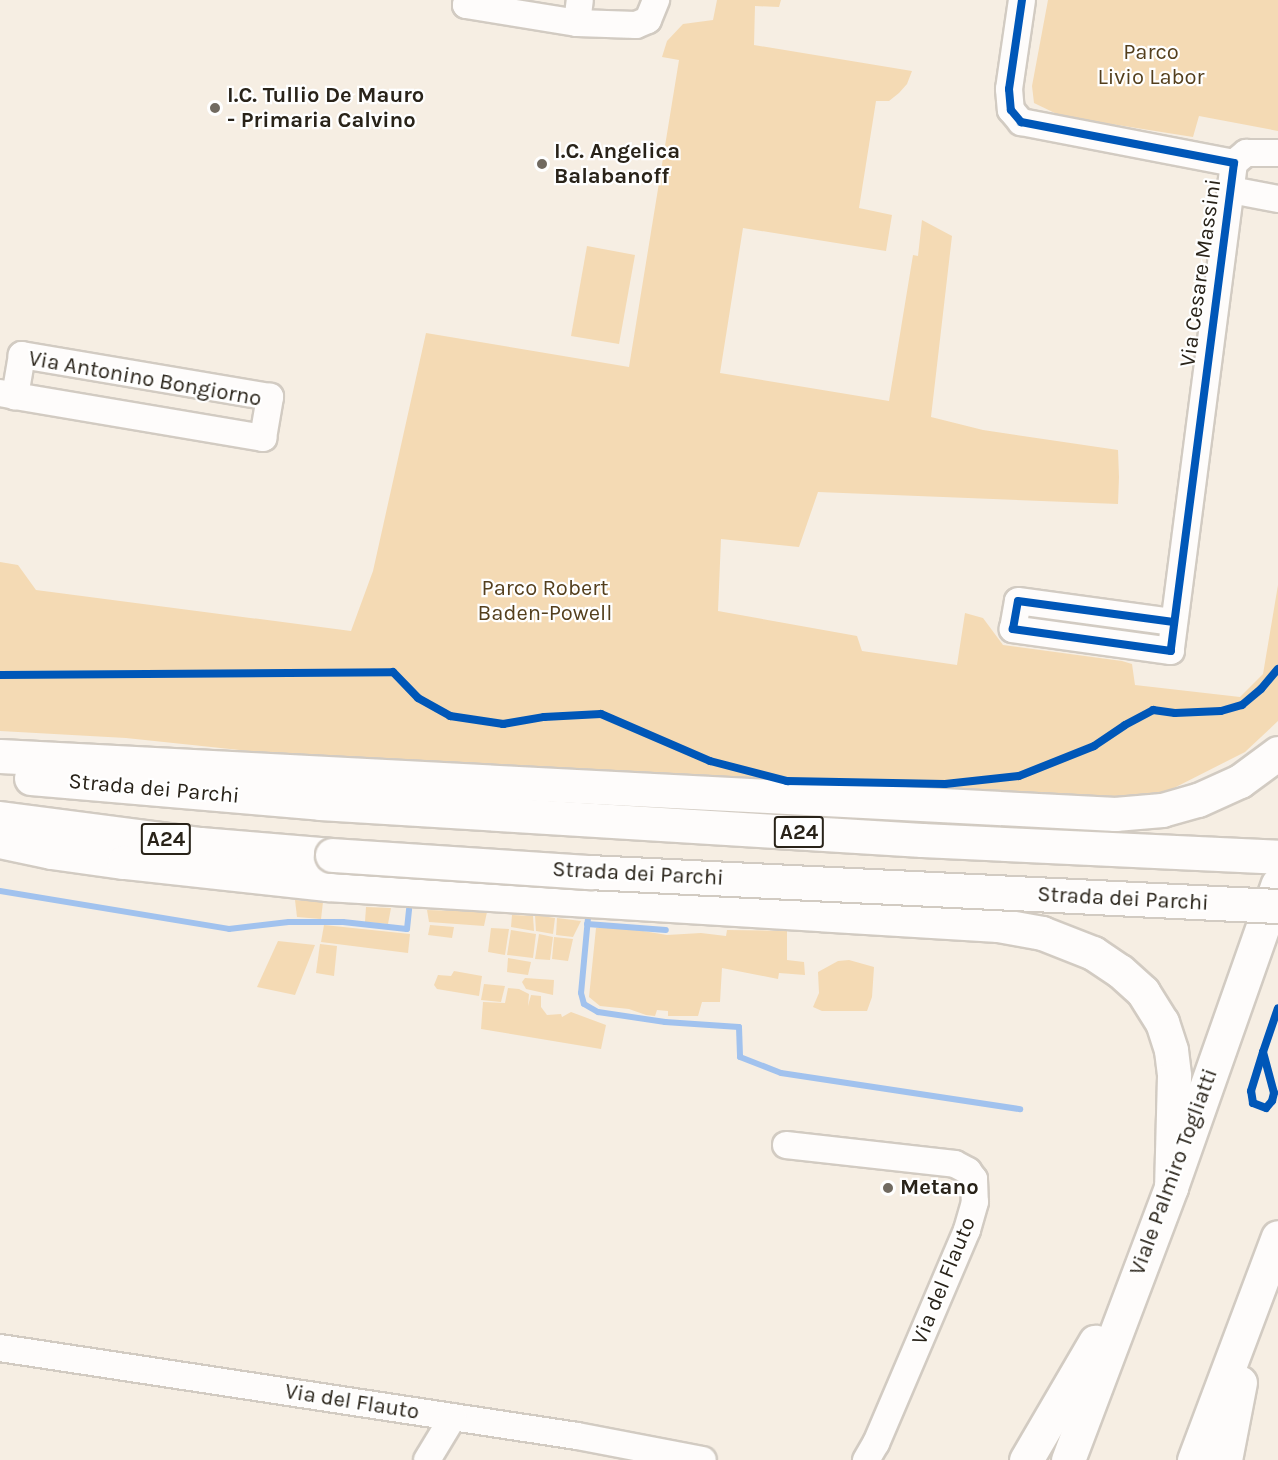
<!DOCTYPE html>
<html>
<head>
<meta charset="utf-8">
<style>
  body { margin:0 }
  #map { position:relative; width:1278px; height:1460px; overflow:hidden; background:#f6eee3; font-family:Karla,sans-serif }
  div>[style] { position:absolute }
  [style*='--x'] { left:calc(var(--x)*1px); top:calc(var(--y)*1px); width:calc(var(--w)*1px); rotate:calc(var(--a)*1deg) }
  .green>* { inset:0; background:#f4dab4 }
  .stream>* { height:6px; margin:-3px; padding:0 3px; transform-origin:3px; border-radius:3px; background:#a1c2ee }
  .roads { filter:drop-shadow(2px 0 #d2cbc2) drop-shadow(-2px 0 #d2cbc2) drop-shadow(0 2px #d2cbc2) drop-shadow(0 -2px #d2cbc2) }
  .minor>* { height:26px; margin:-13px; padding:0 13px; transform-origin:13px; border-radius:13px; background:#fefcfb }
  .major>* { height:33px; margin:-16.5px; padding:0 16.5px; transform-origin:16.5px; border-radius:16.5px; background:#fefcfb }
  .highway>* { height:33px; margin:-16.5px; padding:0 16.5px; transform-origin:16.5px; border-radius:16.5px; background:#fefcfb }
  .bridges { filter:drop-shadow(2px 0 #d2cbc2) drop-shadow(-2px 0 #d2cbc2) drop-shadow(0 2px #d2cbc2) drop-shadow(0 -2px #d2cbc2) }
  .highway-bridge>* { height:33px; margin:-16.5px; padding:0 16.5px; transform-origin:16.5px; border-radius:16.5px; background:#fefcfb }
  .cycleway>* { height:8px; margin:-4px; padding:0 4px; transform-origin:4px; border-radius:4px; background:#0057b8 }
  .dots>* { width:16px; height:16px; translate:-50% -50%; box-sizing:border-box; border:3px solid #fff; border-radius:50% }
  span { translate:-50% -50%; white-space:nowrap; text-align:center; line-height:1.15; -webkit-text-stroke:4.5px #fff; paint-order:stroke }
  .shield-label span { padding:2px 4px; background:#fff; border:2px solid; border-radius:4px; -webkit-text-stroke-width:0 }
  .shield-label { font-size:21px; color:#292319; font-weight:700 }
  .park-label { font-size:22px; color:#543f1d }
  .poi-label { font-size:22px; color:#292319; font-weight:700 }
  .left { translate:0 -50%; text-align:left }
  .street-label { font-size:22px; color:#292319 }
</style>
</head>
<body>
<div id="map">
  <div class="green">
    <div style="clip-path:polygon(717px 0,781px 0,779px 7px,755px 6px,754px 45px,912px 71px,907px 84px,899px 93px,889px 101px,876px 101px,859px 208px,892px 215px,886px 251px,743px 228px,720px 373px,889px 401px,913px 255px,918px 256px,922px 220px,952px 236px,931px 417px,983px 430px,1118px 450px,1119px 477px,1118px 504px,818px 492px,799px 547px,721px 539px,718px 611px,857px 636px,862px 651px,957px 665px,965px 613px,983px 618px,1003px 645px,1122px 661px,1132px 664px,1135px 685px,1240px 697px,1263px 674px,1278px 585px,1278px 721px,1245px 752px,1166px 792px,1072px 803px,353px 762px,126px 738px,0 731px,0 562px,18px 565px,36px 590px,351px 631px,373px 571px,426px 333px,629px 367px,679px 60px,662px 57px,667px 41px,683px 24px,713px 20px)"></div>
    <div style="clip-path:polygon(1048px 0,1278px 0,1278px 131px,1199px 116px,1193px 137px,1061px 116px,1034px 103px,1032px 86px)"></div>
    <div style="clip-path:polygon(587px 246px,635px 255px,619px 344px,571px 336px)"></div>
    <div style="clip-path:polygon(295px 900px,323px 902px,321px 919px,297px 917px)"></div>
    <div style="clip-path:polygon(366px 907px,391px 908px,388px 924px,365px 922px)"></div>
    <div style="clip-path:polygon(427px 910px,487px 912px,484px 926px,429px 922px)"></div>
    <div style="clip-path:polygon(512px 915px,533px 916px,534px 931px,511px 927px)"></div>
    <div style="clip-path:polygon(535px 915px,555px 918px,553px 934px,536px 931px)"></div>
    <div style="clip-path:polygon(557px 918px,581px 921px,573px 937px,556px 935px)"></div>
    <div style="clip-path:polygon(324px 925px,410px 934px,408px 953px,321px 942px)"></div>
    <div style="clip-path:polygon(430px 925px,454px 927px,452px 938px,428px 935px)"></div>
    <div style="clip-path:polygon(491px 928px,509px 929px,505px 955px,488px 952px)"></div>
    <div style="clip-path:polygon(596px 928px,625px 928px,667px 935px,701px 933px,726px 936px,727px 930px,787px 931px,787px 960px,804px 962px,805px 975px,779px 973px,778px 979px,722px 968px,720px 1002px,702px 1002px,698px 1016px,668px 1016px,668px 1011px,657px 1010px,655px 1016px,646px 1015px,629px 1009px,600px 1006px,589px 997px)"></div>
    <div style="clip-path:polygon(511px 930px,536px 934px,533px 958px,507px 955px)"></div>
    <div style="clip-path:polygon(539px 934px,553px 937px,550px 960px,535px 959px)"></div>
    <div style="clip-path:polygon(554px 937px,573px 939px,568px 961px,552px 959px)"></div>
    <div style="clip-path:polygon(278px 941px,315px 945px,295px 995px,257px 987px)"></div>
    <div style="clip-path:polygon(320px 944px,337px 946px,334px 976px,316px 973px)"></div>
    <div style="clip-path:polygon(508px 958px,531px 962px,528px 975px,507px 972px)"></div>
    <div style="clip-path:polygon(849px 960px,874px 967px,872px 997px,867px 1011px,822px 1011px,813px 1007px,819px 993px,818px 972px,838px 961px)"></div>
    <div style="clip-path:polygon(454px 971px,482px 976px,479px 996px,437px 989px,434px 985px,438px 975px,451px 976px)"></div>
    <div style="clip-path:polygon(525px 978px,554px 980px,553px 995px,526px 989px,522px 982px)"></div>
    <div style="clip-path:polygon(484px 984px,505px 986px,501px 1002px,481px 1000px)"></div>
    <div style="clip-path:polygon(508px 988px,519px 989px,529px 994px,528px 1006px,531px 995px,541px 996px,541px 1007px,547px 1015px,561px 1014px,562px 1017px,571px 1012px,606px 1025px,601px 1049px,481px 1029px,483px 1002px,505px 1003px)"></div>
  </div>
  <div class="stream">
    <div style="--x:0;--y:891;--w:232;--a:9.4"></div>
    <div style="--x:229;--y:929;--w:60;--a:-6.7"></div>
    <div style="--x:289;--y:922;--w:54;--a:0"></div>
    <div style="--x:343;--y:922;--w:64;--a:6.2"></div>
    <div style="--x:407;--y:929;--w:20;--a:-84"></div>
    <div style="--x:588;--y:918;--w:75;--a:95.3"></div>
    <div style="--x:581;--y:993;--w:11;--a:75"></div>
    <div style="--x:584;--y:1004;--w:16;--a:30"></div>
    <div style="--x:598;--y:1012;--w:68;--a:8.5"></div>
    <div style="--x:665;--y:1022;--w:74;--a:3.9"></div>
    <div style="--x:739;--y:1027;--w:30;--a:88"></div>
    <div style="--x:740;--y:1057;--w:44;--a:21.3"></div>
    <div style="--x:781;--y:1073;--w:242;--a:8.6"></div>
    <div style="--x:587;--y:924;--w:79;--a:4.3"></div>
  </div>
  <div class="roads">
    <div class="minor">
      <div style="--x:467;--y:0;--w:5;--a:101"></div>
      <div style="--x:466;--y:5;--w:112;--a:9.2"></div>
      <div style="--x:577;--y:23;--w:23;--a:-83"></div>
      <div style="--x:1022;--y:0;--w:90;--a:98.3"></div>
      <div style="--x:1009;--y:89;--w:21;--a:85"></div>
      <div style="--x:1011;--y:110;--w:16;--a:50"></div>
      <div style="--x:1021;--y:122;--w:217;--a:10.9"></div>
      <div style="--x:1234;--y:163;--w:492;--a:97.4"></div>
      <div style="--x:1171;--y:651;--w:160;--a:-172.1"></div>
      <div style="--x:1013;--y:629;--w:28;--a:-80"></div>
      <div style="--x:1018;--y:601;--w:157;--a:7.7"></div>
      <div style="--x:577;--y:23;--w:59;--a:1.9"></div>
      <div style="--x:636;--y:25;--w:13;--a:-23"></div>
      <div style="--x:648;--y:20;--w:22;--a:-68"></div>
      <div style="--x:1234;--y:163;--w:16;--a:-40"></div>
      <div style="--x:1246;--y:153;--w:32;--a:0"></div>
      <div style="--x:1231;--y:190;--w:48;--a:10.8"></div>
      <div style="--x:0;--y:393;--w:15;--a:11"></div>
      <div style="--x:15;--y:396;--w:252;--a:9.6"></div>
      <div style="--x:263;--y:438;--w:42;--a:-80.3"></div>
      <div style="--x:270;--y:397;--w:252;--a:-170.4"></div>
      <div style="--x:22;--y:355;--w:42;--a:99.7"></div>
      <div style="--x:786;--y:1145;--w:170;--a:6.4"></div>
      <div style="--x:955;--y:1164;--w:15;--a:28"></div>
      <div style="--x:968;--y:1171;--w:10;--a:53"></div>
      <div style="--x:974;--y:1179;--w:23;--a:88"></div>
      <div style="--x:975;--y:1202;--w:29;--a:106"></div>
      <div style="--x:967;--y:1230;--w:232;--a:113.1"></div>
      <div style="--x:876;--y:1443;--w:20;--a:120"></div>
      <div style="--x:0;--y:1348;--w:584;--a:8.67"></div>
      <div style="--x:577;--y:1436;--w:128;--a:10.8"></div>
      <div style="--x:427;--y:1460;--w:50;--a:-58.8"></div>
    </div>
    <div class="major">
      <div style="--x:1026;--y:1460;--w:137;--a:-59.7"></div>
      <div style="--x:1068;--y:1460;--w:292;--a:-69.3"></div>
      <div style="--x:1171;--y:1187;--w:321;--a:-70.6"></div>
      <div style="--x:1194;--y:1460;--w:238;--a:-69.4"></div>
      <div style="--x:1225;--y:1460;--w:79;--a:-79.1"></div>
    </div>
    <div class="highway">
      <div style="--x:0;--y:756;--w:1117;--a:2.98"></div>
      <div style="--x:1115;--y:814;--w:47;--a:-4.9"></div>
      <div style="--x:1162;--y:810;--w:37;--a:-16"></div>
      <div style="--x:1198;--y:800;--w:46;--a:-24.3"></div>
      <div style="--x:1240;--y:781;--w:47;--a:-36.4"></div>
      <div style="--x:31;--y:778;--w:290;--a:4.9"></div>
      <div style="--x:320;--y:803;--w:603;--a:3.52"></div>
      <div style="--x:922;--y:840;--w:356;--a:2.7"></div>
      <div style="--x:0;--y:818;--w:202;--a:7.4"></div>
      <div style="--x:200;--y:844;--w:132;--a:4.8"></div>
      <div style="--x:0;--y:841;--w:52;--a:12.2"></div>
      <div style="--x:51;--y:852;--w:74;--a:7.8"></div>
      <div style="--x:124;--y:862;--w:204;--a:6.2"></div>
      <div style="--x:327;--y:884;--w:672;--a:3.5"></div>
      <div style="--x:998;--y:925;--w:45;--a:10.3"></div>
      <div style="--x:1042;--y:933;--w:55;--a:21.4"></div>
      <div style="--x:1093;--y:953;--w:32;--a:34"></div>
      <div style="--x:1120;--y:971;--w:31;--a:42"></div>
      <div style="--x:1143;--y:992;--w:36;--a:58"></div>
      <div style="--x:1162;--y:1022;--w:29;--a:72"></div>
      <div style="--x:1171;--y:1050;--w:26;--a:83"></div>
      <div style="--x:1174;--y:1076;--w:111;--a:91.5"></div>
    </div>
  </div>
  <div class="bridges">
    <div class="highway-bridge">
      <div style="--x:332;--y:855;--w:258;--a:3.8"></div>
      <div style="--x:589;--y:872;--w:690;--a:2.83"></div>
    </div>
  </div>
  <div class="cycleway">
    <div style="--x:1022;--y:0;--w:90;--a:98.3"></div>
    <div style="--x:1009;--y:89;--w:21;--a:85"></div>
    <div style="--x:1011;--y:110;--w:16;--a:50"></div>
    <div style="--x:1021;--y:122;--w:217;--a:10.9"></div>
    <div style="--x:1234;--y:163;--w:492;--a:97.4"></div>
    <div style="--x:1171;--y:651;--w:160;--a:-172.1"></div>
    <div style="--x:1013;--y:629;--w:28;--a:-80"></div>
    <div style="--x:1018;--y:601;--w:157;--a:7.7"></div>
    <div style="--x:0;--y:675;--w:393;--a:-0.4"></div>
    <div style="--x:393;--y:672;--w:36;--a:46"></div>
    <div style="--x:418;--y:698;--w:37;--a:29"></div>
    <div style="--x:450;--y:716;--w:54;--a:8.6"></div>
    <div style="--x:503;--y:724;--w:42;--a:-9.7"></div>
    <div style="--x:544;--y:717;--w:57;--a:-3"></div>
    <div style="--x:601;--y:714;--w:119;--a:23.3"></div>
    <div style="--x:710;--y:761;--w:80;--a:14.6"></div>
    <div style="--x:787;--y:781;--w:158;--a:1.1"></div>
    <div style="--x:945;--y:784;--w:74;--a:-6.2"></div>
    <div style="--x:1019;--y:776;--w:81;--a:-21.8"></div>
    <div style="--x:1094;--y:746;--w:37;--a:-34"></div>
    <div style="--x:1125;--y:725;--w:32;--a:-28"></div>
    <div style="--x:1153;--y:710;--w:22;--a:8"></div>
    <div style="--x:1175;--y:713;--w:46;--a:-2.5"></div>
    <div style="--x:1221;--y:711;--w:22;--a:-16"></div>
    <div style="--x:1242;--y:705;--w:25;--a:-40"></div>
    <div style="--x:1261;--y:689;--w:26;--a:-50"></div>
    <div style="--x:1263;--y:1052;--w:42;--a:75"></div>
    <div style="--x:1274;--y:1093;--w:8;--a:104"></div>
    <div style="--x:1272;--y:1101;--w:9;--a:131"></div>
    <div style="--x:1266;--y:1108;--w:14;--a:-159"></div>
    <div style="--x:1253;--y:1103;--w:12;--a:-99"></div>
    <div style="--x:1251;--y:1091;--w:41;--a:-72.9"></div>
    <div style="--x:1263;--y:1052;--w:46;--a:-71.2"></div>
  </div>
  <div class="dots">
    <div style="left:215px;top:108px;background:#716a60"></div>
    <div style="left:542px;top:164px;background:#716a60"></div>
    <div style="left:888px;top:1188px;background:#716a60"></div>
  </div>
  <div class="shield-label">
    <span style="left:799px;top:832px">A24</span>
    <span style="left:166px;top:839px">A24</span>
  </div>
  <div class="park-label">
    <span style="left:1151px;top:65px">Parco<br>Livio Labor</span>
    <span style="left:545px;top:601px">Parco Robert<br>Baden-Powell</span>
  </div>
  <div class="poi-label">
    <span class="left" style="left:227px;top:108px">I.C. Tullio De Mauro<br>- Primaria Calvino</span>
    <span class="left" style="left:554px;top:164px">I.C. Angelica<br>Balabanoff</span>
    <span class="left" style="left:900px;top:1188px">Metano</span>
  </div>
  <div class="street-label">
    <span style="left:1201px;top:273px;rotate:-82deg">Via Cesare Massini</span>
    <span style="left:145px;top:379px;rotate:10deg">Via Antonino Bongiorno</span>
    <span style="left:154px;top:789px;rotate:5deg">Strada dei Parchi</span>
    <span style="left:638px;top:874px;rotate:3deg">Strada dei Parchi</span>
    <span style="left:1123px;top:899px;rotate:3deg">Strada dei Parchi</span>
    <span style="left:1174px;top:1172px;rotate:-70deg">Viale Palmiro Togliatti</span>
    <span style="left:944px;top:1281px;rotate:-68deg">Via del Flauto</span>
    <span style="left:352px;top:1402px;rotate:9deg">Via del Flauto</span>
  </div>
</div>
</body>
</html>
